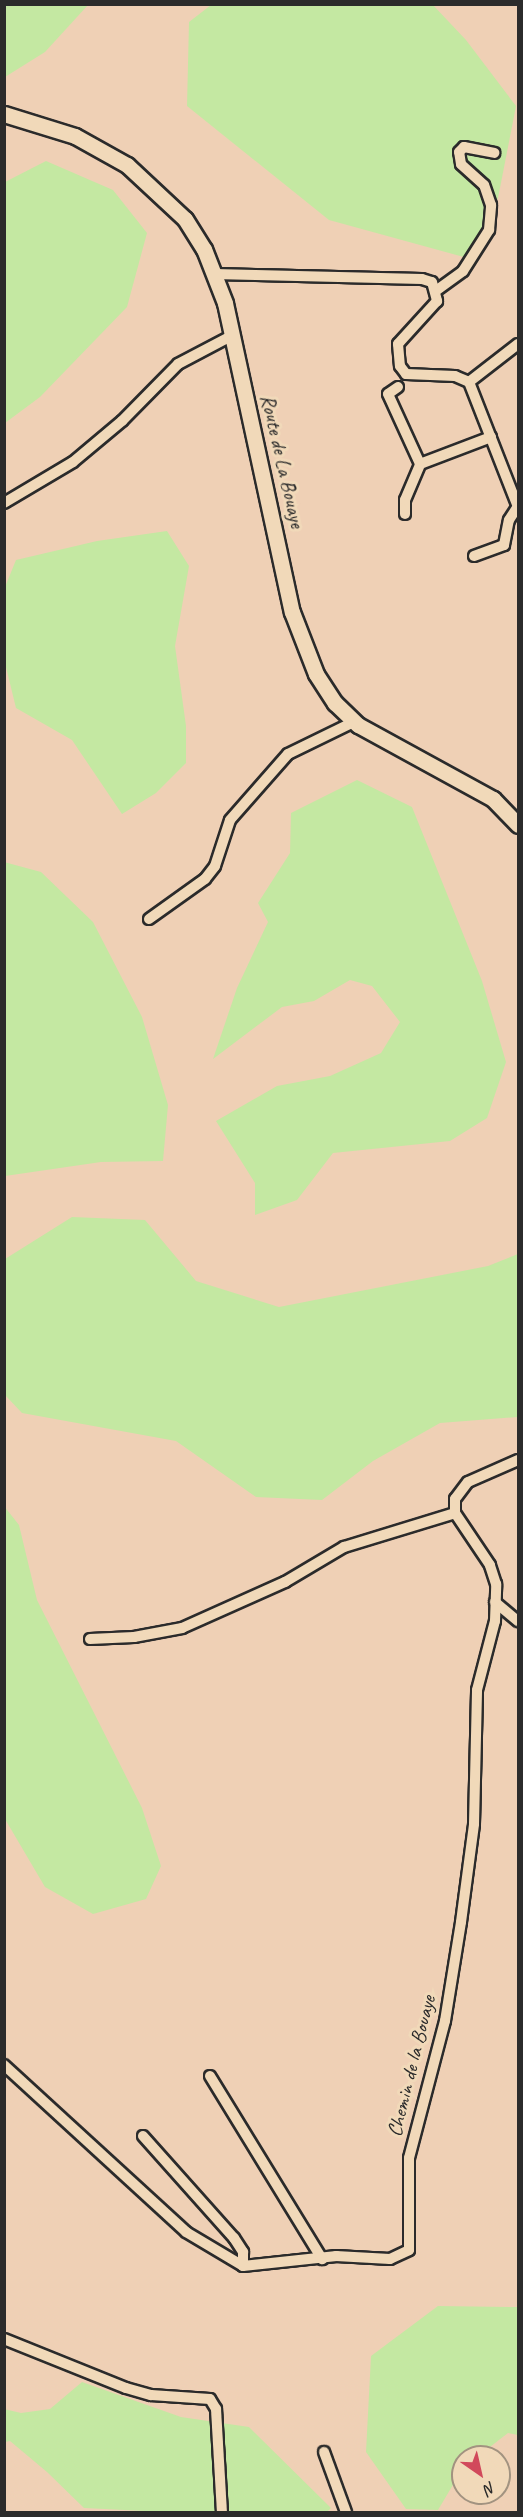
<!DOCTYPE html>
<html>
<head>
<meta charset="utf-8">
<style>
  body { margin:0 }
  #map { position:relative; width:523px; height:2517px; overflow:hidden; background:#efd0b5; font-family:Caveat,sans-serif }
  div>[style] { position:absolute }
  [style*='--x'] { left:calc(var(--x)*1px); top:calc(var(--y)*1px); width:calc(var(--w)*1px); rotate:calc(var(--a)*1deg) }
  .green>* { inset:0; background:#c4e8a2 }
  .roads { filter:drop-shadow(2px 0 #2b2b2b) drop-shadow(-2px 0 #2b2b2b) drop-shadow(0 2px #2b2b2b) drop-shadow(0 -2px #2b2b2b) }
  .street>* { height:10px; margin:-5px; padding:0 5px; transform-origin:5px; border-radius:5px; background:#f1d9b9 }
  .secondary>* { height:15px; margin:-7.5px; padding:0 7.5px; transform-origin:7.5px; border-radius:7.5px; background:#f1d9b9 }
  span { translate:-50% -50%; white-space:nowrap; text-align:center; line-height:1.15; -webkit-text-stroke:6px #f1d9b9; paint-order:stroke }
  .street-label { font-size:21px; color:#2b2b2b }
  .frame { position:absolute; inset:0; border:6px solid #2b2b2b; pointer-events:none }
  .north { position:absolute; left:451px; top:2445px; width:60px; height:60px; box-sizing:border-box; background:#f1d9b9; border:2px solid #a29380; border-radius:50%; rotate:146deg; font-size:16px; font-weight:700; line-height:24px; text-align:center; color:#2b2b2b }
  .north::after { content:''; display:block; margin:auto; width:21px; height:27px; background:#d1495b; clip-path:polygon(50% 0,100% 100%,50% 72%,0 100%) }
</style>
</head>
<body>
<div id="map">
  <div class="green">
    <div style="clip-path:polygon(5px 4px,88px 4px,88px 5px,45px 52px,5px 77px)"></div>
    <div style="clip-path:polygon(432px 4px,466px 40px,516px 106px,498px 198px,471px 259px,329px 220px,187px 106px,189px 22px,211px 5px)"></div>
    <div style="clip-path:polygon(46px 161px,113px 190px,147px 233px,127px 307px,40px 397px,5px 423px,5px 182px)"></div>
    <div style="clip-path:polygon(167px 531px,189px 566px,175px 646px,186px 726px,186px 763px,156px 793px,122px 814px,72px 740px,16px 708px,5px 663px,5px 587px,16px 560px,97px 541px)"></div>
    <div style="clip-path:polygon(357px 780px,412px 807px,482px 981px,506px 1062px,487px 1118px,450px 1141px,333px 1153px,297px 1200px,255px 1215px,255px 1183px,216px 1121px,277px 1086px,330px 1076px,381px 1053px,400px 1022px,372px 986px,350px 980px,314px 1001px,282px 1007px,213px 1059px,237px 988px,268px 922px,258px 903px,290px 853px,291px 813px)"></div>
    <div style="clip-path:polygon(4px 862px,41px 872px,93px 922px,142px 1017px,168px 1105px,163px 1161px,101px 1162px,5px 1176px)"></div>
    <div style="clip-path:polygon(72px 1217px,145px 1220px,196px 1281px,279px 1307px,488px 1266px,518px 1254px,518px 1417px,440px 1423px,373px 1461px,322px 1500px,256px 1497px,176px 1441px,22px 1413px,5px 1395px,5px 1259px)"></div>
    <div style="clip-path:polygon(4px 1506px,19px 1525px,37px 1600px,142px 1808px,161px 1866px,146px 1899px,93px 1914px,45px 1887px,5px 1819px)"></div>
    <div style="clip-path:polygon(438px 2306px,518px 2307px,518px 2435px,508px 2433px,477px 2457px,463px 2457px,463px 2468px,438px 2510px,406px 2509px,366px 2452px,371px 2356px)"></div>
    <div style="clip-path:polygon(82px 2382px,181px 2417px,249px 2427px,331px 2508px,327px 2512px,165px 2512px,84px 2508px,47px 2472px,10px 2441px,5px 2442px,4px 2409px,21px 2413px,50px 2409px)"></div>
  </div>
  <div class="roads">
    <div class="street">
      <div style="--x:214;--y:274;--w:208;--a:1.4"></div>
      <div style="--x:422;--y:279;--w:10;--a:17"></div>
      <div style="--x:432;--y:282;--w:20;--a:75"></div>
      <div style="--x:437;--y:301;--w:58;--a:132.2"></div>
      <div style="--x:398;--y:344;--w:22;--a:85"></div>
      <div style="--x:400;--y:366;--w:10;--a:53"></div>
      <div style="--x:406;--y:374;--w:49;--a:2.3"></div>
      <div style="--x:455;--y:376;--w:15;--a:23"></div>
      <div style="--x:469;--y:382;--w:134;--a:68.6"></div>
      <div style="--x:437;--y:290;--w:32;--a:-36"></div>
      <div style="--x:463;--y:271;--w:49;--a:-57.6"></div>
      <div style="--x:489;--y:230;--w:25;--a:-85"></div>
      <div style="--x:491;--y:205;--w:21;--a:-109"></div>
      <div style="--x:484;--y:185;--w:31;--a:-138"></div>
      <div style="--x:461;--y:164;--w:12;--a:-99"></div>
      <div style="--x:459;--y:152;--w:7;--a:-45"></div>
      <div style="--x:464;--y:147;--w:31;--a:11"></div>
      <div style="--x:469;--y:382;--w:62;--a:-37.8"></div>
      <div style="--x:398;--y:387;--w:12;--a:145"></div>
      <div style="--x:388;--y:394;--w:77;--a:65.4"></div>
      <div style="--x:420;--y:464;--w:76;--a:-20.8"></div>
      <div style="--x:4;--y:503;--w:80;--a:-30.7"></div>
      <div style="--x:73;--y:462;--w:64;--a:-39.9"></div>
      <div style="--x:122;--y:421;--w:80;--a:-45.5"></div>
      <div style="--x:178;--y:364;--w:62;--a:-27.8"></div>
      <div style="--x:405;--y:514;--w:14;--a:-90"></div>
      <div style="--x:405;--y:500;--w:39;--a:-67"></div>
      <div style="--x:474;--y:556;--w:32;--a:-20"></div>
      <div style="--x:504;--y:545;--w:25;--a:-79"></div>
      <div style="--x:509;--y:520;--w:17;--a:-57"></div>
      <div style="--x:149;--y:919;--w:69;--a:-35.5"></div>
      <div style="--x:205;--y:879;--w:16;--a:-52"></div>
      <div style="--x:215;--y:866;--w:48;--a:-71.9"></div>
      <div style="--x:230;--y:820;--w:88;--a:-48.7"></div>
      <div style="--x:288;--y:754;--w:73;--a:-25.9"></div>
      <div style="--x:495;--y:1602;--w:30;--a:40"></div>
      <div style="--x:90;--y:1639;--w:44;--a:-2.6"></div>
      <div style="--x:134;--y:1637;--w:49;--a:-10.6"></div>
      <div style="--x:182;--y:1628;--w:113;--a:-24.1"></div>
      <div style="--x:285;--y:1582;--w:69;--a:-30.7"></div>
      <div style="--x:344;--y:1547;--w:116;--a:-17"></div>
      <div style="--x:4;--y:2065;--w:247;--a:42.5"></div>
      <div style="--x:186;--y:2232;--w:66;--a:30.8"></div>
      <div style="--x:243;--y:2266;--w:94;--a:-6.1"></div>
      <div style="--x:336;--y:2256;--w:54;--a:3.2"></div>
      <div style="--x:390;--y:2259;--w:21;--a:-25"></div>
      <div style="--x:409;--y:2250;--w:92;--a:-90"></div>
      <div style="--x:409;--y:2158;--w:142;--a:-75.3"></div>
      <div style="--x:445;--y:2021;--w:100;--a:-80.8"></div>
      <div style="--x:461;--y:1922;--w:99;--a:-82.4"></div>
      <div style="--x:474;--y:1824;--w:134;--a:-88.7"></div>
      <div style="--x:477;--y:1690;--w:71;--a:-75.4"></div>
      <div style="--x:495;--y:1621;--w:37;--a:-88"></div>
      <div style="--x:496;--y:1584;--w:20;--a:-108"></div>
      <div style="--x:490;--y:1565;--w:63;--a:-123.9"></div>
      <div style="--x:455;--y:1513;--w:14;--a:-90"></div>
      <div style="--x:455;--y:1499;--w:21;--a:-53"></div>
      <div style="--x:468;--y:1482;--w:55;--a:-23.7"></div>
      <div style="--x:210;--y:2076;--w:215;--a:58.5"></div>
      <div style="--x:143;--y:2136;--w:137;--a:48.3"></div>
      <div style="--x:234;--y:2238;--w:17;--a:57"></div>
      <div style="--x:243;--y:2252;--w:14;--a:90"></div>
      <div style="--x:4;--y:2339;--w:131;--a:21.9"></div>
      <div style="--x:126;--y:2388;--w:26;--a:16"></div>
      <div style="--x:151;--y:2395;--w:59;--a:3.9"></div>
      <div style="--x:210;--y:2399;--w:12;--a:59"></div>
      <div style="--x:216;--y:2409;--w:103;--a:86.7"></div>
      <div style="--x:324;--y:2452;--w:64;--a:69.9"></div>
    </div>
    <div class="secondary">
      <div style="--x:4;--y:114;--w:74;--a:17.2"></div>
      <div style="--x:75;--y:136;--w:60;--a:29.1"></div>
      <div style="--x:127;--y:165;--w:79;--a:43"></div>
      <div style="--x:185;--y:219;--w:36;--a:58"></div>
      <div style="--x:204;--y:249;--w:58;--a:68.7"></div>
      <div style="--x:225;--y:303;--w:316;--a:77.8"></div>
      <div style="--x:292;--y:612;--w:66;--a:68.8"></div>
      <div style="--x:316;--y:674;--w:35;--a:57"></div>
      <div style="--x:335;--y:703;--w:32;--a:44"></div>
      <div style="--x:358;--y:725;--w:154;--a:28.7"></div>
      <div style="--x:493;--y:799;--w:36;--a:46"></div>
    </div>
  </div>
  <div class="street-label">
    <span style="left:283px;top:461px;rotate:77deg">Route de La Bouaye</span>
    <span style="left:411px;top:2066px;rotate:-76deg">Chemin de la Bouaye</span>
  </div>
  <div class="frame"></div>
  <div class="north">N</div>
</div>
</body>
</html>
